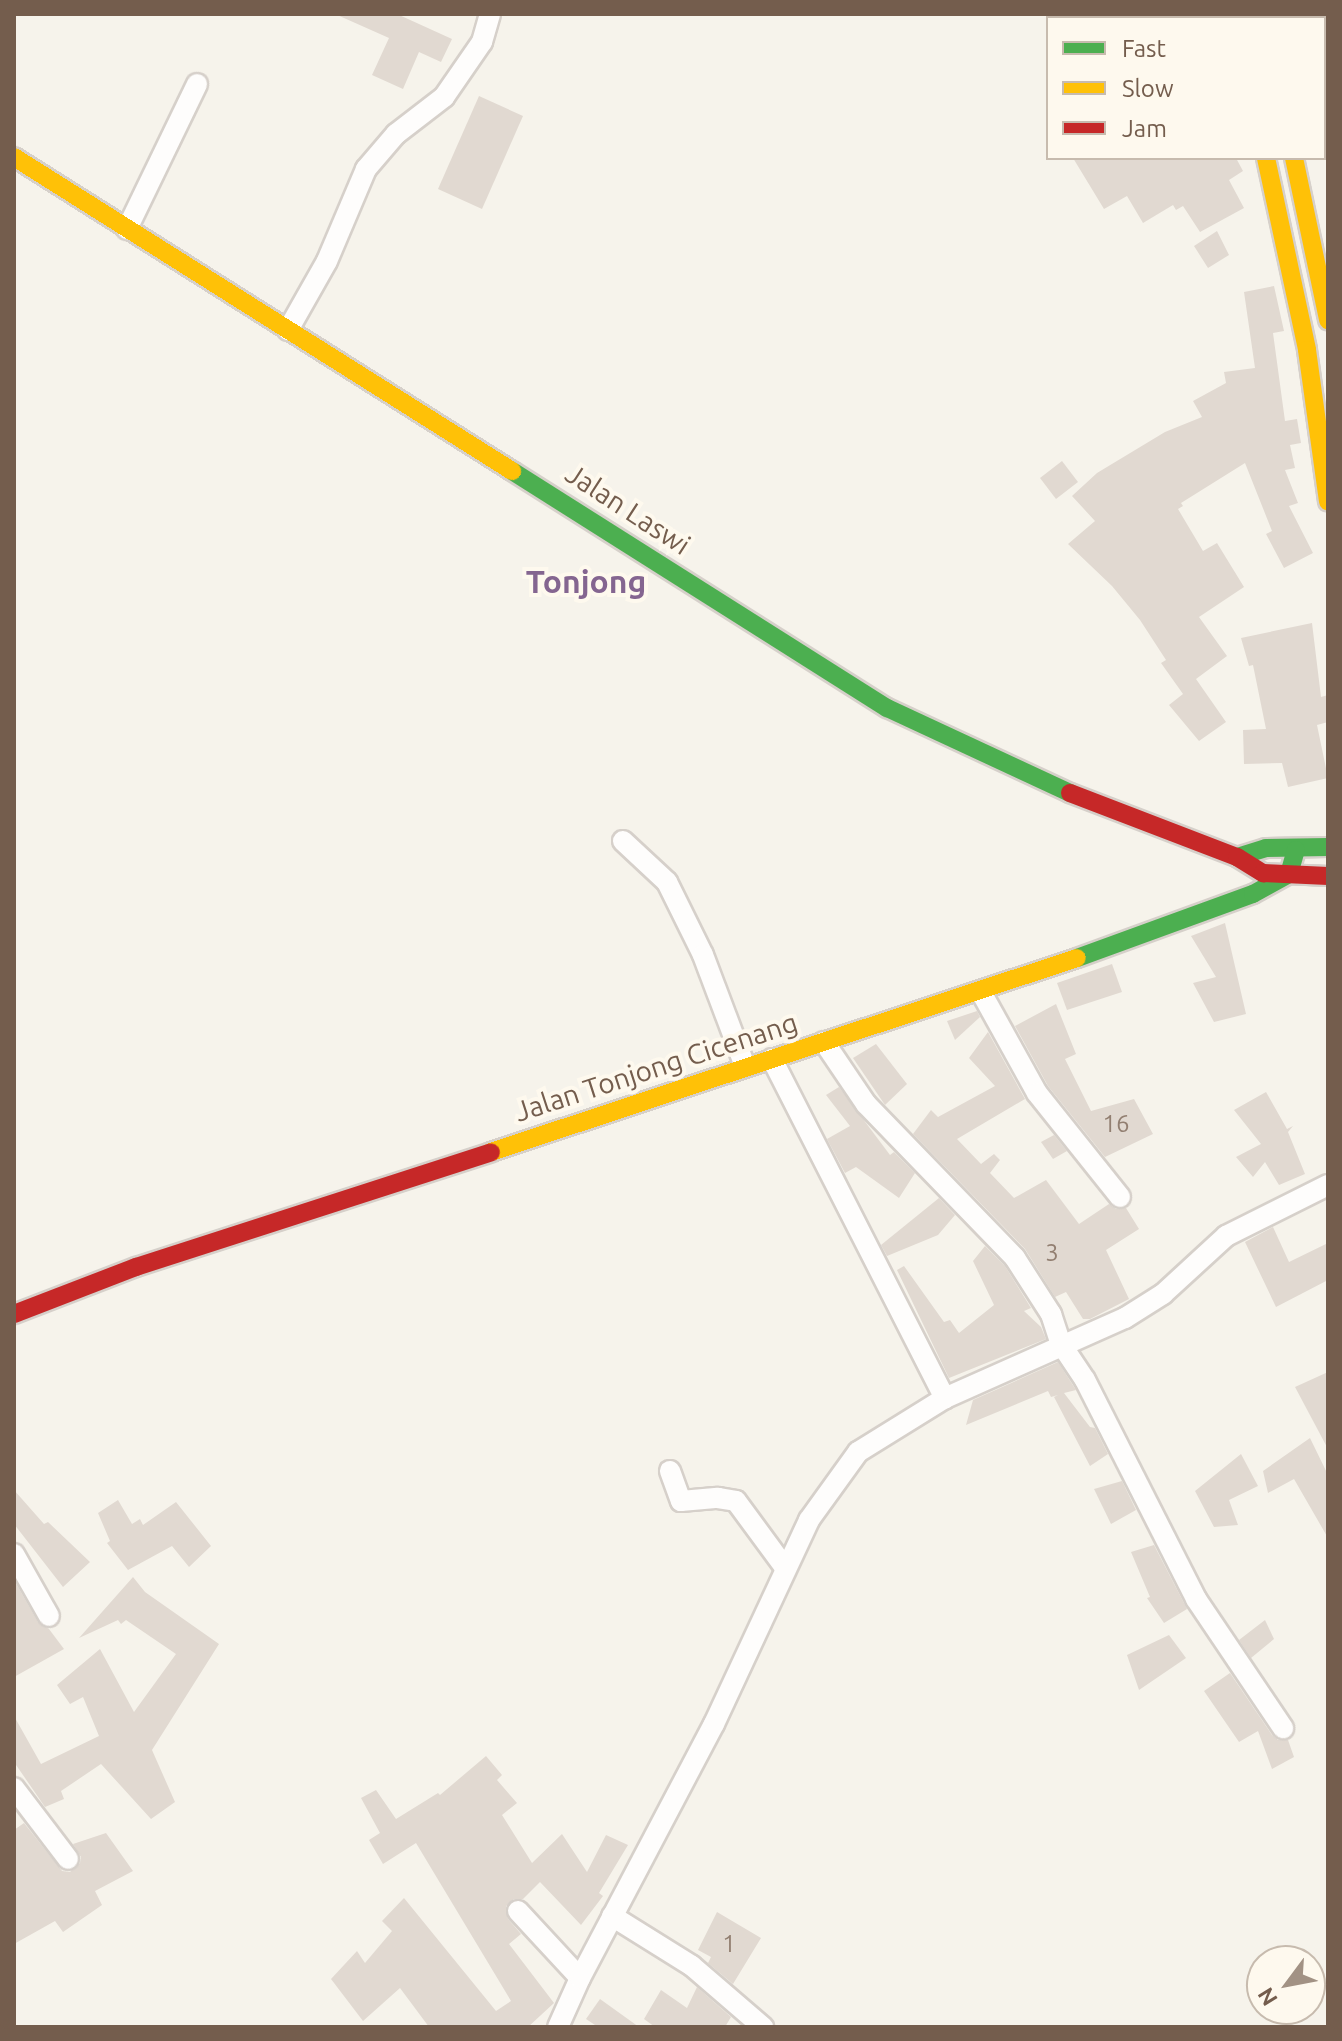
<!DOCTYPE html>
<html>
<head>
<meta charset="utf-8">
<style>
  body { margin:0 }
  #map { position:relative; width:1342px; height:2041px; overflow:hidden; background:#f6f3eb; font-family:Ubuntu,sans-serif }
  div>[style] { position:absolute }
  [style*='--x'] { left:calc(var(--x)*1px); top:calc(var(--y)*1px); width:calc(var(--w)*1px); rotate:calc(var(--a)*1deg) }
  .building>* { inset:0; background:#e1d9d1 }
  .roads { filter:drop-shadow(2px 0 #d6d0ca) drop-shadow(-2px 0 #d6d0ca) drop-shadow(0 2px #d6d0ca) drop-shadow(0 -2px #d6d0ca) }
  .street>* { height:20px; margin:-10px; padding:0 10px; transform-origin:10px; border-radius:10px; background:#fefdfc }
  .fast>* { height:18px; margin:-9px; padding:0 9px; transform-origin:9px; border-radius:9px; background:#4caf50 }
  .slow>* { height:18px; margin:-9px; padding:0 9px; transform-origin:9px; border-radius:9px; background:#ffc107 }
  .jam>* { height:18px; margin:-9px; padding:0 9px; transform-origin:9px; border-radius:9px; background:#c62828 }
  span { translate:-50% -50%; white-space:nowrap; text-align:center; line-height:1.15; -webkit-text-stroke:8px #fef9ee; paint-order:stroke }
  .number-label { font-size:24px; color:#927f71 }
  .number-label span { -webkit-text-stroke-width:0 }
  .street-label { font-size:28px; color:#745d4d }
  .quarter-label { font-size:32px; color:#846590; font-weight:700 }
  .frame { position:absolute; inset:0; border:16px solid #745d4d; pointer-events:none }
  .legend { position:absolute; left:1046px; top:16px; width:280px; height:144px; box-sizing:border-box; background:#fef9ee; border:2px solid #c7bbae; margin:0; padding:10px 14px; list-style:none; font-size:24px; color:#745d4d }
  .legend li { display:flex; align-items:center; gap:16px; height:40px }
  .legend b { width:40px; border:2px solid #c7bbae }
  .north { position:absolute; left:1246px; top:1945px; width:80px; height:80px; box-sizing:border-box; background:#fef9ee; border:2px solid #c7bbae; border-radius:50%; rotate:238deg; font-size:22px; font-weight:700; line-height:32px; text-align:center; color:#745d4d }
  .north::after { content:''; display:block; margin:auto; width:28px; height:36px; background:#a29284; clip-path:polygon(50% 0,100% 100%,50% 72%,0 100%) }
</style>
</head>
<body>
<div id="map">
  <div class="building">
    <div style="clip-path:polygon(335px 14px,397px 14px,452px 39px,441px 62px,419px 52px,403px 89px,372px 75px,389px 38px)"></div>
    <div style="clip-path:polygon(479px 96px,523px 116px,482px 209px,438px 189px)"></div>
    <div style="clip-path:polygon(1073px 158px,1236px 158px,1243px 171px,1229px 180px,1244px 208px,1200px 232px,1183px 206px,1176px 210px,1173px 205px,1143px 223px,1127px 196px,1104px 209px)"></div>
    <div style="clip-path:polygon(1217px 231px,1229px 255px,1208px 268px,1194px 246px)"></div>
    <div style="clip-path:polygon(1274px 286px,1284px 331px,1273px 333px,1285px 421px,1297px 419px,1301px 443px,1290px 445px,1295px 468px,1285px 470px,1298px 503px,1289px 506px,1313px 553px,1284px 568px,1266px 534px,1272px 531px,1245px 463px,1181px 503px,1183px 506px,1178px 509px,1203px 551px,1217px 543px,1244px 587px,1199px 617px,1227px 656px,1196px 679px,1226px 722px,1199px 741px,1169px 705px,1183px 694px,1161px 663px,1166px 660px,1140px 620px,1112px 586px,1068px 544px,1095px 521px,1072px 496px,1097px 473px,1165px 432px,1202px 417px,1193px 401px,1226px 383px,1224px 372px,1255px 368px,1244px 292px)"></div>
    <div style="clip-path:polygon(1062px 461px,1078px 482px,1056px 499px,1040px 478px)"></div>
    <div style="clip-path:polygon(1312px 623px,1321px 697px,1328px 695px,1328px 722px,1317px 725px,1328px 778px,1288px 787px,1282px 763px,1244px 764px,1243px 730px,1266px 729px,1253px 665px,1249px 666px,1241px 638px)"></div>
    <div style="clip-path:polygon(1225px 923px,1246px 1014px,1214px 1022px,1193px 983px,1216px 977px,1191px 936px)"></div>
    <div style="clip-path:polygon(1112px 964px,1122px 992px,1067px 1010px,1057px 983px)"></div>
    <div style="clip-path:polygon(1056px 1004px,1076px 1054px,1065px 1059px,1091px 1111px,1134px 1099px,1153px 1134px,1105px 1157px,1048px 1086px,1015px 1026px)"></div>
    <div style="clip-path:polygon(977px 1011px,980px 1017px,955px 1040px,947px 1021px)"></div>
    <div style="clip-path:polygon(988px 1032px,1025px 1099px,957px 1139px,981px 1164px,994px 1154px,1000px 1160px,990px 1173px,1014px 1198px,1046px 1180px,1079px 1224px,1109px 1204px,1116px 1209px,1126px 1208px,1139px 1229px,1106px 1250px,1129px 1299px,1090px 1319px,1083px 1319px,1066px 1292px,1055px 1297px,1025px 1249px,913px 1134px,931px 1110px,938px 1117px,995px 1086px,969px 1058px)"></div>
    <div style="clip-path:polygon(876px 1044px,907px 1084px,885px 1105px,853px 1058px)"></div>
    <div style="clip-path:polygon(839px 1087px,890px 1155px,894px 1152px,915px 1173px,899px 1198px,856px 1167px,845px 1173px,827px 1139px,850px 1126px,826px 1095px)"></div>
    <div style="clip-path:polygon(1266px 1092px,1287px 1129px,1293px 1126px,1288px 1132px,1305px 1174px,1279px 1185px,1265px 1162px,1253px 1177px,1236px 1157px,1261px 1144px,1234px 1110px)"></div>
    <div style="clip-path:polygon(1054px 1135px,1067px 1151px,1053px 1159px,1041px 1142px)"></div>
    <div style="clip-path:polygon(939px 1198px,955px 1215px,938px 1235px,887px 1256px,881px 1245px)"></div>
    <div style="clip-path:polygon(1273px 1227px,1289px 1262px,1328px 1243px,1328px 1280px,1276px 1307px,1245px 1242px)"></div>
    <div style="clip-path:polygon(985px 1246px,1005px 1266px,1031px 1308px,1024px 1311px,1041px 1327px,1046px 1339px,949px 1378px,897px 1270px,904px 1266px,944px 1322px,950px 1320px,959px 1333px,994px 1305px,973px 1261px)"></div>
    <div style="clip-path:polygon(1058px 1362px,1076px 1390px,1064px 1393px,1090px 1427px,1095px 1428px,1108px 1454px,1090px 1466px,1054px 1397px,1058px 1395px,1051px 1397px,1048px 1391px,966px 1425px,973px 1400px)"></div>
    <div style="clip-path:polygon(1328px 1372px,1328px 1449px,1295px 1387px)"></div>
    <div style="clip-path:polygon(1310px 1438px,1328px 1475px,1328px 1538px,1294px 1479px,1268px 1493px,1263px 1471px)"></div>
    <div style="clip-path:polygon(1241px 1454px,1258px 1486px,1229px 1500px,1238px 1525px,1214px 1527px,1195px 1491px)"></div>
    <div style="clip-path:polygon(1122px 1481px,1136px 1510px,1111px 1524px,1094px 1489px)"></div>
    <div style="clip-path:polygon(14px 1490px,44px 1524px,48px 1522px,90px 1562px,63px 1587px,14px 1524px)"></div>
    <div style="clip-path:polygon(118px 1500px,132px 1524px,140px 1519px,143px 1525px,176px 1502px,211px 1546px,189px 1567px,172px 1546px,128px 1570px,107px 1543px,110px 1541px,98px 1513px)"></div>
    <div style="clip-path:polygon(1154px 1545px,1187px 1609px,1164px 1623px,1147px 1598px,1150px 1597px,1131px 1552px)"></div>
    <div style="clip-path:polygon(133px 1577px,145px 1592px,219px 1644px,152px 1750px,175px 1802px,151px 1819px,101px 1764px,61px 1791px,64px 1799px,45px 1807px,14px 1762px,14px 1716px,41px 1764px,99px 1736px,83px 1697px,70px 1704px,57px 1685px,100px 1649px,134px 1712px,176px 1654px,126px 1620px,121px 1624px,118px 1620px,79px 1638px)"></div>
    <div style="clip-path:polygon(14px 1580px,38px 1622px,49px 1629px,64px 1649px,14px 1677px)"></div>
    <div style="clip-path:polygon(1265px 1620px,1274px 1639px,1251px 1658px,1239px 1640px)"></div>
    <div style="clip-path:polygon(1169px 1635px,1186px 1658px,1139px 1690px,1127px 1655px)"></div>
    <div style="clip-path:polygon(1230px 1673px,1272px 1735px,1278px 1740px,1288px 1740px,1294px 1757px,1272px 1769px,1258px 1731px,1239px 1742px,1204px 1691px)"></div>
    <div style="clip-path:polygon(486px 1756px,502px 1775px,497px 1780px,517px 1803px,502px 1815px,532px 1863px,562px 1834px,587px 1872px,606px 1835px,628px 1845px,599px 1893px,603px 1896px,581px 1925px,540px 1882px,523px 1899px,514px 1899px,506px 1906px,508px 1919px,521px 1934px,509px 1944px,554px 2003px,528px 2027px,429px 2027px,400px 1988px,363px 2021px,331px 1979px,357px 1951px,365px 1963px,392px 1931px,382px 1921px,404px 1898px,496px 2011px,511px 2001px,416px 1843px,383px 1864px,369px 1840px,380px 1833px,361px 1798px,376px 1790px,396px 1819px,438px 1793px,440px 1795px)"></div>
    <div style="clip-path:polygon(24px 1823px,62px 1871px,70px 1872px,80px 1863px,81px 1857px,73px 1844px,106px 1833px,133px 1871px,95px 1891px,102px 1905px,63px 1932px,55px 1921px,14px 1944px,14px 1830px)"></div>
    <div style="clip-path:polygon(717px 1912px,761px 1938px,733px 1984px,708px 1963px,711px 1957px,698px 1950px)"></div>
    <div style="clip-path:polygon(697px 1987px,731px 2017px,725px 2027px,655px 2027px,644px 2019px,661px 1990px,687px 2008px)"></div>
    <div style="clip-path:polygon(600px 1999px,639px 2027px,598px 2027px,586px 2019px)"></div>
  </div>
  <div class="roads">
    <div class="street">
      <div style="--x:127;--y:229;--w:161;--a:-64.2"></div>
      <div style="--x:288;--y:330;--w:79;--a:-60.5"></div>
      <div style="--x:327;--y:261;--w:100;--a:-67"></div>
      <div style="--x:366;--y:169;--w:46;--a:-49.4"></div>
      <div style="--x:396;--y:134;--w:61;--a:-37.6"></div>
      <div style="--x:444;--y:97;--w:67;--a:-55.4"></div>
      <div style="--x:482;--y:42;--w:29;--a:-74"></div>
      <div style="--x:623;--y:841;--w:60;--a:43"></div>
      <div style="--x:667;--y:882;--w:81;--a:63.7"></div>
      <div style="--x:703;--y:955;--w:119;--a:69.3"></div>
      <div style="--x:981;--y:992;--w:115;--a:61"></div>
      <div style="--x:1037;--y:1093;--w:133;--a:51.4"></div>
      <div style="--x:824;--y:1042;--w:75;--a:55.9"></div>
      <div style="--x:866;--y:1104;--w:214;--a:45.9"></div>
      <div style="--x:1015;--y:1258;--w:67;--a:57.3"></div>
      <div style="--x:1051;--y:1314;--w:32;--a:72"></div>
      <div style="--x:1061;--y:1344;--w:43;--a:56.3"></div>
      <div style="--x:1085;--y:1380;--w:246;--a:63.1"></div>
      <div style="--x:1196;--y:1599;--w:156;--a:56"></div>
      <div style="--x:772;--y:1059;--w:381;--a:63"></div>
      <div style="--x:670;--y:1471;--w:32;--a:70"></div>
      <div style="--x:681;--y:1501;--w:37;--a:-5"></div>
      <div style="--x:718;--y:1498;--w:18;--a:9"></div>
      <div style="--x:736;--y:1501;--w:84;--a:53.7"></div>
      <div style="--x:14;--y:1554;--w:71;--a:60.6"></div>
      <div style="--x:14;--y:1788;--w:89;--a:52.7"></div>
      <div style="--x:518;--y:1911;--w:91;--a:47.2"></div>
      <div style="--x:612;--y:1916;--w:94;--a:32"></div>
      <div style="--x:692;--y:1966;--w:94;--a:40.7"></div>
      <div style="--x:558;--y:2027;--w:54;--a:-65.8"></div>
      <div style="--x:580;--y:1978;--w:287;--a:-62.2"></div>
      <div style="--x:714;--y:1724;--w:225;--a:-65"></div>
      <div style="--x:809;--y:1520;--w:84;--a:-54.2"></div>
      <div style="--x:858;--y:1452;--w:102;--a:-31.8"></div>
      <div style="--x:945;--y:1398;--w:197;--a:-24"></div>
      <div style="--x:1125;--y:1318;--w:45;--a:-32.3"></div>
      <div style="--x:1163;--y:1294;--w:86;--a:-42.6"></div>
      <div style="--x:1226;--y:1236;--w:114;--a:-26.6"></div>
    </div>
    <div class="fast">
      <div style="--x:1265;--y:14;--w:4;--a:76"></div>
      <div style="--x:512;--y:471;--w:444;--a:32.3"></div>
      <div style="--x:887;--y:708;--w:202;--a:24.9"></div>
      <div style="--x:1237;--y:857;--w:30;--a:-17"></div>
      <div style="--x:1266;--y:848;--w:62;--a:-0.9"></div>
      <div style="--x:1077;--y:958;--w:187;--a:-20"></div>
      <div style="--x:1253;--y:894;--w:41;--a:-29.1"></div>
      <div style="--x:1289;--y:874;--w:25;--a:-74"></div>
    </div>
    <div class="slow">
      <div style="--x:1239;--y:14;--w:4;--a:90"></div>
      <div style="--x:14;--y:157;--w:589;--a:32.23"></div>
      <div style="--x:1266;--y:158;--w:196;--a:77.9"></div>
      <div style="--x:1307;--y:350;--w:153;--a:82.1"></div>
      <div style="--x:1294;--y:158;--w:166;--a:78.1"></div>
      <div style="--x:491;--y:1152;--w:617;--a:-18.32"></div>
    </div>
    <div class="jam">
      <div style="--x:1070;--y:793;--w:179;--a:21"></div>
      <div style="--x:1237;--y:857;--w:31;--a:32"></div>
      <div style="--x:1263;--y:873;--w:65;--a:2.6"></div>
      <div style="--x:14;--y:1314;--w:131;--a:-21.1"></div>
      <div style="--x:136;--y:1267;--w:373;--a:-17.9"></div>
    </div>
  </div>
  <div class="number-label">
    <span style="left:1116px;top:1124px">16</span>
    <span style="left:1052px;top:1253px">3</span>
    <span style="left:729px;top:1944px">1</span>
  </div>
  <div class="street-label">
    <span style="left:628px;top:509px;rotate:33deg">Jalan Laswi</span>
    <span style="left:656px;top:1067px;rotate:-18deg">Jalan Tonjong Cicenang</span>
  </div>
  <div class="quarter-label">
    <span style="left:586px;top:581px">Tonjong</span>
  </div>
  <div class="frame"></div>
  <ul class="legend">
  <li><b style="height:10px;background:#4caf50"></b>Fast</li>
  <li><b style="height:10px;background:#ffc107"></b>Slow</li>
  <li><b style="height:10px;background:#c62828"></b>Jam</li>
  </ul>
  <div class="north">N</div>
</div>
</body>
</html>
